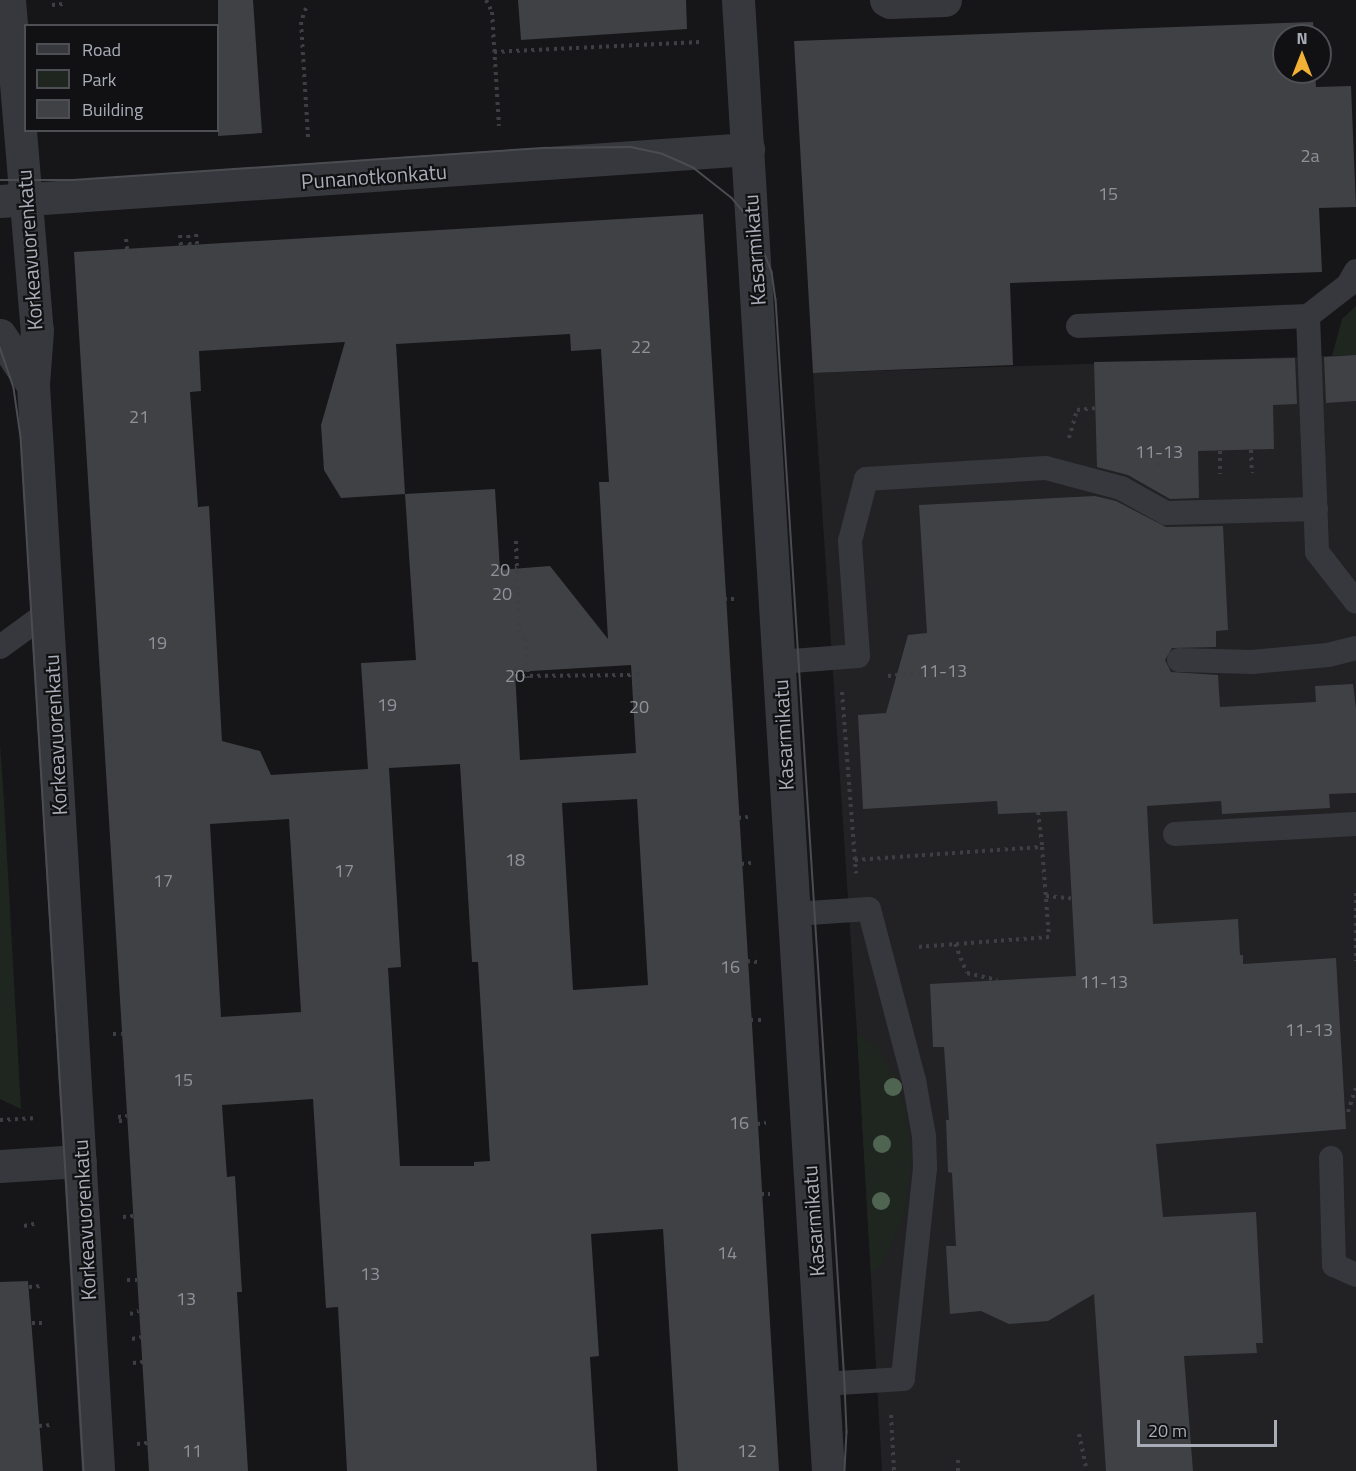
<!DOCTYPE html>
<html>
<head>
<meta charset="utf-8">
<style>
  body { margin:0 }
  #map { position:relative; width:1356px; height:1471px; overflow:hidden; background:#161618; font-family:"Titillium Web",sans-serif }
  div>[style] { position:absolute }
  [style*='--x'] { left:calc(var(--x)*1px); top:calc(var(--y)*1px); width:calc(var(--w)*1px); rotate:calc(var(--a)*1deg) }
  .built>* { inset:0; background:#222225 }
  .green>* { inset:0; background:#1e261f }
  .building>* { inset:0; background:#404145 }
  .path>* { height:4px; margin-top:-2px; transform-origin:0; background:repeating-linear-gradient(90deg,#3d3f44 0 3px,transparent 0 7.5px) }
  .service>* { height:24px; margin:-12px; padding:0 12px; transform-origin:12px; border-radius:12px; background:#37383d }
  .minor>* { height:33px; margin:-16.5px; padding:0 16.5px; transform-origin:16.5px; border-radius:16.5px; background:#37383d }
  .tram>* { height:1.5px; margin:-0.75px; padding:0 0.75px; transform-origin:0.75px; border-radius:0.75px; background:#4a4c52 }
  .trees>* { width:18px; height:18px; margin:-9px; border-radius:50%; background:#506452 }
  span { translate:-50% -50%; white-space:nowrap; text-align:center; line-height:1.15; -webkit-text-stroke:4.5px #111113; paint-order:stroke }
  .number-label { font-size:18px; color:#8e929b }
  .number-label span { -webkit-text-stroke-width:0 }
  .street-label { font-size:21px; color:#a8adb8 }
  .legend { position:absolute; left:24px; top:24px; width:195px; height:108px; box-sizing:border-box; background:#111113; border:2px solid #4d4f55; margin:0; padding:8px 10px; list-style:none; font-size:18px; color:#a8adb8 }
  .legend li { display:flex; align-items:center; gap:12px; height:30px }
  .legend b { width:30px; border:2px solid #4d4f55 }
  .north { position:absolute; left:1272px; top:24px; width:60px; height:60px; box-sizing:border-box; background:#111113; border:2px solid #4d4f55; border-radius:50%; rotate:0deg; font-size:16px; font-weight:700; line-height:24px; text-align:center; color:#a8adb8 }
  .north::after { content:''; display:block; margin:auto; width:21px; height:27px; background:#f2b134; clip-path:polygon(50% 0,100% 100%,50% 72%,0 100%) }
  .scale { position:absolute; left:1137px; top:1420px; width:140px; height:27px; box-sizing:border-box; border:3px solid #a8adb8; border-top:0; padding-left:8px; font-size:18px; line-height:21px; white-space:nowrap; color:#a8adb8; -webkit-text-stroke:4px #111113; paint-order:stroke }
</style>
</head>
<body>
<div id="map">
  <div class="built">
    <div style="clip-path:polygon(1356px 355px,1356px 1471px,882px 1471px,857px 1033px,813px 373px)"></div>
  </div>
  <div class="green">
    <div style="clip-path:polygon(1356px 306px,1356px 355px,1332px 356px,1342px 319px)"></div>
    <div style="clip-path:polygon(0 744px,4px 801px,21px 1109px,0 1099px)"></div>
    <div style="clip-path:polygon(857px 1033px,877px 1047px,894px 1076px,905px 1107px,912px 1157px,904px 1215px,881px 1266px,871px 1274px)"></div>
  </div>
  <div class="building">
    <div style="clip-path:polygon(218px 0,253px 0,262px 133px,218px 136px)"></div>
    <div style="clip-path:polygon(518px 0,686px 0,687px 29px,521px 40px)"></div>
    <div style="clip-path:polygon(1313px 22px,1314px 36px,1284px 36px,1284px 72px,1315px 72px,1316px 87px,1351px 86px,1356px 207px,1319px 208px,1322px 272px,1010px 283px,1013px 365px,813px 373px,794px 41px)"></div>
    <div style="clip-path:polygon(evenodd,703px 214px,779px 1471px,678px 1471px,663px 1229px,591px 1234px,599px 1356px,590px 1357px,597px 1471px,347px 1471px,338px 1307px,326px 1308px,313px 1099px,222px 1105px,227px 1177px,235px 1176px,242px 1292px,237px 1292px,248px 1471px,149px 1471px,74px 252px,703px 214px,570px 334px,571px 351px,601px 349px,609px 482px,599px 482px,608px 639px,550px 566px,500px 570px,495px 489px,405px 494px,396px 344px,570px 334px,703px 214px,345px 342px,321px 425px,324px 470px,341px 498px,405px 494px,416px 660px,361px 663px,368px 769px,271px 775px,260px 751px,222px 741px,209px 506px,198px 507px,190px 392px,201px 391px,199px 351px,345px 342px,703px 214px,631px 665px,636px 753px,520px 760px,515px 672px,631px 665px,703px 214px,460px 764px,472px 962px,478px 962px,490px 1161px,474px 1162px,474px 1166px,400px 1166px,388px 968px,401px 967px,389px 768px,460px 764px,703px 214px,637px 799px,648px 985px,573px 990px,562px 803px,637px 799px,703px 214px,289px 819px,301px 1012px,221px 1017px,210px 824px,289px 819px)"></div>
    <div style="clip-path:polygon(1356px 355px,1356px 401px,1326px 403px,1324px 357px)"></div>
    <div style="clip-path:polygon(1295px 358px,1297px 404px,1273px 405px,1274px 449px,1198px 451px,1199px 498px,1170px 499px,1128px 475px,1097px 467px,1094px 362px)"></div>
    <div style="clip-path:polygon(1095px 496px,1116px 501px,1166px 527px,1223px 526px,1228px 630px,1216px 631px,1216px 647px,1172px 648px,1165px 660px,1171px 672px,1218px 675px,1220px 707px,1316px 702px,1315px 686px,1353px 684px,1356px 709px,1356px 793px,1329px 794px,1330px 808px,1222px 814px,1221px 801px,1147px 806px,1153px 924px,1238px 919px,1240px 955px,1243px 955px,1243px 964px,1336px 958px,1346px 1129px,1156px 1144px,1163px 1217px,1256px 1212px,1263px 1343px,1256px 1343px,1257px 1353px,1184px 1356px,1193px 1471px,1106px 1471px,1094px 1294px,1048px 1321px,1009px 1324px,981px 1311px,950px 1314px,946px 1246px,956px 1246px,952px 1173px,948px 1172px,946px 1120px,949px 1120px,944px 1047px,933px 1047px,930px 984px,1076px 976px,1067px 811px,998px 814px,997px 801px,863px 809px,858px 715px,886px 713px,908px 635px,927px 633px,919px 505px)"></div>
    <div style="clip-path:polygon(28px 1281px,43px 1471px,0 1471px,0 1282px)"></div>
  </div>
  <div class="path">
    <div style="--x:486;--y:0;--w:13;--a:63"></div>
    <div style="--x:492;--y:12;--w:114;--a:86.5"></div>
    <div style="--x:52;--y:5;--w:11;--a:-5"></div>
    <div style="--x:306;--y:8;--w:15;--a:110"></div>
    <div style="--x:301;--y:22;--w:116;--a:86.5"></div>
    <div style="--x:494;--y:52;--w:206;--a:-2.8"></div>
    <div style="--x:196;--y:234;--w:10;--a:84"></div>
    <div style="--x:180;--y:235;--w:11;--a:85"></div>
    <div style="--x:188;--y:235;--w:10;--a:79"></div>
    <div style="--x:126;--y:239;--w:10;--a:84"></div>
    <div style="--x:1069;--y:438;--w:29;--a:-74"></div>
    <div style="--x:1077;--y:410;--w:18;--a:-6"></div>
    <div style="--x:1251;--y:450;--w:23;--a:88"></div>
    <div style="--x:1220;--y:451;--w:23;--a:90"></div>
    <div style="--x:1158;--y:466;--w:14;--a:-86"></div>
    <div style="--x:516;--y:541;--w:89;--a:88.1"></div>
    <div style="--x:519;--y:630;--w:11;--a:52"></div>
    <div style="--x:526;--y:639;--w:39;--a:87"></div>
    <div style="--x:500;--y:570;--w:17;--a:-3"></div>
    <div style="--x:502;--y:590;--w:16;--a:-7"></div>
    <div style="--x:502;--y:594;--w:16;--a:0"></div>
    <div style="--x:724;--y:599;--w:11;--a:0"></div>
    <div style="--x:514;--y:668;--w:14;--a:0"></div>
    <div style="--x:515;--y:676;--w:122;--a:-0.5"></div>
    <div style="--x:888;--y:676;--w:55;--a:-5.2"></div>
    <div style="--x:842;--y:692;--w:182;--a:85.6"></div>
    <div style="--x:639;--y:707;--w:32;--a:-94"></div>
    <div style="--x:637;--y:675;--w:9;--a:-63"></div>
    <div style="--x:1038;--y:812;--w:35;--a:83"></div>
    <div style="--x:738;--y:818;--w:10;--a:-6"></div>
    <div style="--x:855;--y:860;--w:187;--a:-4"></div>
    <div style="--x:1042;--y:847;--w:90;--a:85.6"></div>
    <div style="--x:1049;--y:937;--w:132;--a:175.7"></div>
    <div style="--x:741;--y:864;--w:10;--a:-6"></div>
    <div style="--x:1356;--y:893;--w:68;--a:90"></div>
    <div style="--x:1046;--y:896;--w:25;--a:5"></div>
    <div style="--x:955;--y:944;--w:31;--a:68"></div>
    <div style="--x:967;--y:973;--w:31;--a:13"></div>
    <div style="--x:747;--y:961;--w:10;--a:6"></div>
    <div style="--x:750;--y:1020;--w:11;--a:0"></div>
    <div style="--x:113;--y:1034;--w:9;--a:0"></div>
    <div style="--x:1348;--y:1112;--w:25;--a:-72"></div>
    <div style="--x:118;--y:1117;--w:9;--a:-6"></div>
    <div style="--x:0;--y:1120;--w:33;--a:-3"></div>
    <div style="--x:119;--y:1121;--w:8;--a:0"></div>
    <div style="--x:757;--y:1124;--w:9;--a:-6"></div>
    <div style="--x:761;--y:1194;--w:9;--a:0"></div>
    <div style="--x:123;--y:1217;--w:11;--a:-5"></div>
    <div style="--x:24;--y:1226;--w:14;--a:-12"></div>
    <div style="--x:127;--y:1280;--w:10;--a:0"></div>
    <div style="--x:29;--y:1287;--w:13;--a:-4"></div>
    <div style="--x:130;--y:1314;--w:9;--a:-18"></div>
    <div style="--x:32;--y:1323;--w:12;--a:0"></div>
    <div style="--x:132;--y:1339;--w:9;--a:-13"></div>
    <div style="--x:133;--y:1363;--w:10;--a:-6"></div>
    <div style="--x:891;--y:1415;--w:56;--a:86.9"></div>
    <div style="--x:39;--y:1426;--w:12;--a:-5"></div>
    <div style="--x:1079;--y:1434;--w:33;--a:78"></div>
    <div style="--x:137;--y:1444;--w:11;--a:-5"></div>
    <div style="--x:958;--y:1471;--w:13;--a:-90"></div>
  </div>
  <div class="service">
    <div style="--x:1356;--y:271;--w:16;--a:120"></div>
    <div style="--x:1348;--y:285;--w:51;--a:142.2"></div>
    <div style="--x:1308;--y:316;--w:236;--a:87.8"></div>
    <div style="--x:1317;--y:552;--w:63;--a:52"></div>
    <div style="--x:1078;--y:326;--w:230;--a:-2.5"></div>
    <div style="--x:0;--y:647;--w:59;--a:-36.1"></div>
    <div style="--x:1179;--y:660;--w:73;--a:1.6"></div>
    <div style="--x:1252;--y:662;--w:76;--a:-5.3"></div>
    <div style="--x:1328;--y:655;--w:29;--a:-14"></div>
    <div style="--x:779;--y:662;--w:79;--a:-4.3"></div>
    <div style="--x:858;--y:656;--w:115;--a:-94"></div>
    <div style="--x:850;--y:541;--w:64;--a:-75.5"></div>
    <div style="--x:866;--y:479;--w:180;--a:-3.5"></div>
    <div style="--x:1046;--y:468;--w:78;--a:14.9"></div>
    <div style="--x:1121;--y:488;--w:51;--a:29.1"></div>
    <div style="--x:1166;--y:513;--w:150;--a:-1.5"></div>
    <div style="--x:1175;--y:834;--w:181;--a:-3.2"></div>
    <div style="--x:794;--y:914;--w:75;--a:-3.8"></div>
    <div style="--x:869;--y:909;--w:177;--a:75.3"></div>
    <div style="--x:914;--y:1080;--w:57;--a:79.9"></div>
    <div style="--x:924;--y:1136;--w:32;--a:88"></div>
    <div style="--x:925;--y:1168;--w:212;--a:96"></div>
    <div style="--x:903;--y:1379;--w:80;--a:176.4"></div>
    <div style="--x:1331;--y:1158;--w:107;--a:88.4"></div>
    <div style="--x:1334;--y:1265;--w:24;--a:24"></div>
  </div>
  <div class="minor">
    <div style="--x:9;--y:0;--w:331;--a:85.2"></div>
    <div style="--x:37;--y:330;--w:55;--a:94.2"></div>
    <div style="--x:33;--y:385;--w:1088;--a:86.57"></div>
    <div style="--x:738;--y:0;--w:1474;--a:86.5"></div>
    <div style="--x:886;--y:0;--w:4;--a:27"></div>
    <div style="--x:890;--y:2;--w:55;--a:-2.1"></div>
    <div style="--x:0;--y:201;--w:750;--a:-3.98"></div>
    <div style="--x:0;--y:335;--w:60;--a:56.6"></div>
    <div style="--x:0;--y:1166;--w:80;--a:-3.6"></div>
  </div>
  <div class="tram">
    <div style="--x:0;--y:180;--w:73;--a:0"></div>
    <div style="--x:73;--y:180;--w:475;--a:-3.9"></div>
    <div style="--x:547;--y:148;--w:84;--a:-0.7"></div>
    <div style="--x:631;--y:147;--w:33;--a:12"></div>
    <div style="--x:663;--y:154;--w:34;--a:24"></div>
    <div style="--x:694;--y:168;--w:48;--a:38.3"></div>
    <div style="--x:732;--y:198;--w:31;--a:50"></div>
    <div style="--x:752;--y:222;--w:54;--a:68.2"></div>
    <div style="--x:772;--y:272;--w:27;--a:82"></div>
    <div style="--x:776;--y:299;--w:1087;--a:86.36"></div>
    <div style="--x:845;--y:1384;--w:48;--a:87.6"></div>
    <div style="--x:847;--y:1432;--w:39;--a:93"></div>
    <div style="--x:0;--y:347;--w:43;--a:71.1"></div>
    <div style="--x:14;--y:388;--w:49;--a:81.9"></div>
    <div style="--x:21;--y:437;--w:1036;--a:86.51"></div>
  </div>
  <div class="trees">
    <div style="left:893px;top:1087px"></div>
    <div style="left:882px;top:1144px"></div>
    <div style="left:881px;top:1201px"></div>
  </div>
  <div class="number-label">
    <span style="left:1310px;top:156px">2a</span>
    <span style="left:1108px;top:194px">15</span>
    <span style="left:641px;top:347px">22</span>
    <span style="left:139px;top:417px">21</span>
    <span style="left:1159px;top:452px">11-13</span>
    <span style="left:500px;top:570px">20</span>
    <span style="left:502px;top:594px">20</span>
    <span style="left:157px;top:643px">19</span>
    <span style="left:943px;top:671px">11-13</span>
    <span style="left:515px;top:676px">20</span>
    <span style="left:387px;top:705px">19</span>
    <span style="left:639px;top:707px">20</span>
    <span style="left:515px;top:860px">18</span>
    <span style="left:344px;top:871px">17</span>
    <span style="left:163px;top:881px">17</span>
    <span style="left:730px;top:967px">16</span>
    <span style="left:1104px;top:982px">11-13</span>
    <span style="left:1309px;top:1030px">11-13</span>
    <span style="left:183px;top:1080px">15</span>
    <span style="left:739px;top:1123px">16</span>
    <span style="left:727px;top:1253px">14</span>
    <span style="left:370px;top:1274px">13</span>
    <span style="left:186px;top:1299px">13</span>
    <span style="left:192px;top:1451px">11</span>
    <span style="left:747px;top:1451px">12</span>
  </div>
  <div class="street-label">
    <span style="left:374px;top:176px;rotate:-4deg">Punanotkonkatu</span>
    <span style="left:29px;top:250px;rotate:-94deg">Korkeavuorenkatu</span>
    <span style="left:754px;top:250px;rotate:-94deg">Kasarmikatu</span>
    <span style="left:55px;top:735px;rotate:-93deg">Korkeavuorenkatu</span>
    <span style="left:783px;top:735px;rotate:-93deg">Kasarmikatu</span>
    <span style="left:84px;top:1220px;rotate:-93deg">Korkeavuorenkatu</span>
    <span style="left:813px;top:1221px;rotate:-94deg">Kasarmikatu</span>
  </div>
  <ul class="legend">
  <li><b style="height:8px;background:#37383d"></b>Road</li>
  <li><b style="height:16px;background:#1e261f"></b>Park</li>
  <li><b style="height:16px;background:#404145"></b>Building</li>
  </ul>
  <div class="north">N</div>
  <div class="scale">20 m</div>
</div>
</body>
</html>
